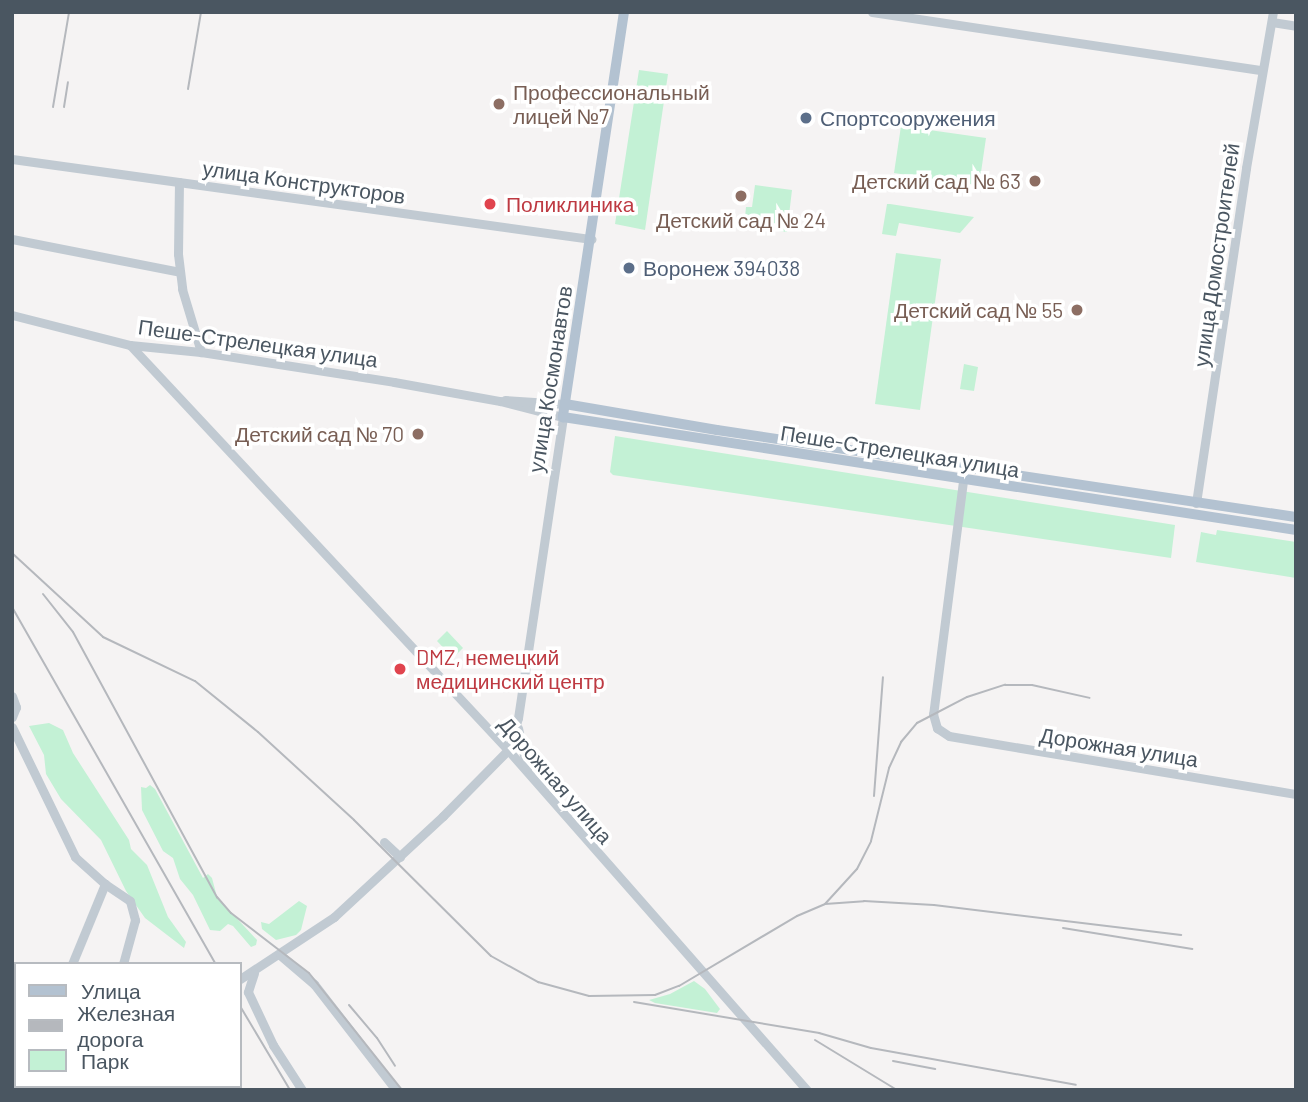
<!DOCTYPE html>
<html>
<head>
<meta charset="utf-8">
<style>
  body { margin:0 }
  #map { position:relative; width:1308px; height:1102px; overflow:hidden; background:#f5f3f3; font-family:Barlow,sans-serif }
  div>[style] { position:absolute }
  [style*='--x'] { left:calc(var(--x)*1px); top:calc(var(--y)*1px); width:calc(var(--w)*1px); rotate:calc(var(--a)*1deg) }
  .green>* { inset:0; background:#c3f1d5 }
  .minor>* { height:9px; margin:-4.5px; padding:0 4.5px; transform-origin:4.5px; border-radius:4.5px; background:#c1cad2 }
  .major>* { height:10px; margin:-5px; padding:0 5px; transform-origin:5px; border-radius:5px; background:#b3c2d1 }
  .rail>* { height:2px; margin:-1px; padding:0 1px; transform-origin:1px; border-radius:1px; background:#b5b8bd }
  .dots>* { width:19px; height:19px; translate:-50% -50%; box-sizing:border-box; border:4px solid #fff; border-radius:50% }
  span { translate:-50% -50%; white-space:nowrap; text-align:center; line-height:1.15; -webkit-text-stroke:7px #fff; paint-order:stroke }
  .education-label { font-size:21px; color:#785e54 }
  .left { translate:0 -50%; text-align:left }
  .right { translate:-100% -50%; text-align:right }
  .service-label { font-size:21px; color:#4e5e75 }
  .street-label { font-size:21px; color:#4a5661 }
  .health-label { font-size:21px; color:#be3a42 }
  .frame { position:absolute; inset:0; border:14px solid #4a5661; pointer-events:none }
  .legend { position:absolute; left:14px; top:962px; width:228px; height:126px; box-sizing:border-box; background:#fff; border:2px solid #b7bbc0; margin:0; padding:9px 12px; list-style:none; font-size:21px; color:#4a5661 }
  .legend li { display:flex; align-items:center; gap:14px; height:35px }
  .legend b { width:35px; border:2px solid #b7bbc0 }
</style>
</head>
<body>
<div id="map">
  <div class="green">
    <div style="clip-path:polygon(639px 70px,668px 74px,645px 230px,615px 224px)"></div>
    <div style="clip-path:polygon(901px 126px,986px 138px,979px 186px,894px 173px)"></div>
    <div style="clip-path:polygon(755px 185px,792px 190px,787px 232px,744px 227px,746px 207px,752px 207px)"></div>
    <div style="clip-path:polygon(887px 204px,890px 204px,974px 217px,960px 233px,899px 223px,896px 236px,882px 234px)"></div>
    <div style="clip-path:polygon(896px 253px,941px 259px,920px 410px,875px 404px)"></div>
    <div style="clip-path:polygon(964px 364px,978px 367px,974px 391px,960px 389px)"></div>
    <div style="clip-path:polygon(615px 436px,1175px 525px,1171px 558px,613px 475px,610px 472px)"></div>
    <div style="clip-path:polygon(1217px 530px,1296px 542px,1296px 578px,1196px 562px,1201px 532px,1216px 535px)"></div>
    <div style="clip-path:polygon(447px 631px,463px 648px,453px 658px,437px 641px)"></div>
    <div style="clip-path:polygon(49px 723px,63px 730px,73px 753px,129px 840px,131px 849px,147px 865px,168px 917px,186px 942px,184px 948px,145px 918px,126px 891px,101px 840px,61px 799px,46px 774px,44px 755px,29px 726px)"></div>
    <div style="clip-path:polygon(150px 785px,155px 789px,203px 878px,208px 874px,212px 878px,217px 897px,257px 940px,256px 945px,251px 947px,233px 926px,228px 924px,220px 931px,210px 930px,193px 895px,180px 879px,173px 858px,163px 851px,142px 810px,141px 787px,146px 788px)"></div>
    <div style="clip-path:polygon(299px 901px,307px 906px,301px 930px,296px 935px,276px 940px,262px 929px,261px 922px,269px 924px)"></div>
    <div style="clip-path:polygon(694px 981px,705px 989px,720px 1009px,717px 1013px,655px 1003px,649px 1000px,670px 994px)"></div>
  </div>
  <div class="minor">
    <div style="--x:872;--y:12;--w:394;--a:8.5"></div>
    <div style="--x:1272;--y:22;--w:24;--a:9"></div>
    <div style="--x:12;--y:159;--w:585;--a:7.87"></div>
    <div style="--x:179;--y:182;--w:72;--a:90.8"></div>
    <div style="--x:178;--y:254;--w:35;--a:83"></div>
    <div style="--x:182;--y:289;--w:66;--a:73.2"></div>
    <div style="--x:12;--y:239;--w:171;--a:11.1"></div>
    <div style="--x:12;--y:315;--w:122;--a:14.3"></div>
    <div style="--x:130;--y:345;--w:71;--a:5.6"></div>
    <div style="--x:201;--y:352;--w:195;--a:8.8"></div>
    <div style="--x:394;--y:382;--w:108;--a:10.2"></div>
    <div style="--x:500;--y:401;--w:65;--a:14.3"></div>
    <div style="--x:563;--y:417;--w:304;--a:98.5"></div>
    <div style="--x:518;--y:718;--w:34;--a:107"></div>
    <div style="--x:508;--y:750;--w:93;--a:134.6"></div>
    <div style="--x:443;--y:816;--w:149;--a:137.2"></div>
    <div style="--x:334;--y:917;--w:113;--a:146.6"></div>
    <div style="--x:130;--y:345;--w:554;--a:46.97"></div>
    <div style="--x:508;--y:750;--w:453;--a:48.7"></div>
    <div style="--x:505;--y:400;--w:60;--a:3.8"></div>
    <div style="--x:963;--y:481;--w:235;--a:97.3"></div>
    <div style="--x:933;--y:714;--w:15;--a:74"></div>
    <div style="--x:937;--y:728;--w:14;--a:34"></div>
    <div style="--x:949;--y:736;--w:352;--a:9.5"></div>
    <div style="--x:1196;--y:503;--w:339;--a:-81.5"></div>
    <div style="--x:1246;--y:168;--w:158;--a:-80.2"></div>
    <div style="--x:12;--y:696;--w:12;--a:70"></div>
    <div style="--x:16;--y:707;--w:11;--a:112"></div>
    <div style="--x:12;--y:727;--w:144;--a:64.1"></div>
    <div style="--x:75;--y:857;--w:40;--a:42"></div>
    <div style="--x:105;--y:884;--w:30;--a:34"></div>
    <div style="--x:130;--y:901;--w:20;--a:75"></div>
    <div style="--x:135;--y:920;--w:46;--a:105.3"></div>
    <div style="--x:518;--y:728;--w:42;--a:77.6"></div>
    <div style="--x:384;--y:842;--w:22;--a:43"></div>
    <div style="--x:280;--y:955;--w:45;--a:40.5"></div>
    <div style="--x:314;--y:984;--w:134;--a:52.3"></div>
    <div style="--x:72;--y:964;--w:87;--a:-67.6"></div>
    <div style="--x:254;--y:973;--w:20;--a:108"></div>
    <div style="--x:248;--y:992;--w:59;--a:64.7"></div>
    <div style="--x:273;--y:1045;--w:54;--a:57.2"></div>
    <div style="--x:12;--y:1054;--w:8;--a:90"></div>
    <div style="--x:36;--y:1090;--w:8;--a:-30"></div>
  </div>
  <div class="major">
    <div style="--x:624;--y:12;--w:410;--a:98.6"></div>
    <div style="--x:563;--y:417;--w:742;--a:8.76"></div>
    <div style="--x:565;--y:404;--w:154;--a:9.7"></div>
    <div style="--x:717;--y:430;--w:585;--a:8.55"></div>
  </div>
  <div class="rail">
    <div style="--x:188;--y:89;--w:78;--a:-80.4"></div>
    <div style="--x:53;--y:107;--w:96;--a:-80.4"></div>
    <div style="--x:64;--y:107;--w:25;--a:-81"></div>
    <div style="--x:12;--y:553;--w:124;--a:42.7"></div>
    <div style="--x:103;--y:637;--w:102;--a:25.6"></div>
    <div style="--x:195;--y:681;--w:81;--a:39"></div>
    <div style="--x:258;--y:732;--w:130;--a:42.5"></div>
    <div style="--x:354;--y:820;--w:193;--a:44.8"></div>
    <div style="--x:491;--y:956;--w:54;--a:29"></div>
    <div style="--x:538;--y:982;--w:53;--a:15.4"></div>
    <div style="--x:589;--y:996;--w:66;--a:-0.9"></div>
    <div style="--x:655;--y:995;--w:26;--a:-21"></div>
    <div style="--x:679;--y:986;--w:137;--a:-30.7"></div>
    <div style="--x:797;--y:916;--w:30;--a:-23"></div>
    <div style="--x:825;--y:904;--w:47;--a:-47.6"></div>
    <div style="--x:857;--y:869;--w:31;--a:-63"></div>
    <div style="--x:871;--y:841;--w:75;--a:-76.1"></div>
    <div style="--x:889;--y:768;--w:29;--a:-65"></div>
    <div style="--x:901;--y:742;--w:25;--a:-50"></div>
    <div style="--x:917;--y:723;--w:56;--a:-27.5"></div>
    <div style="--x:967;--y:697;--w:40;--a:-18"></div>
    <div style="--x:1005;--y:685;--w:27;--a:0"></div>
    <div style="--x:1032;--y:685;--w:59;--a:12.6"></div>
    <div style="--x:43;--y:594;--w:48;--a:51.7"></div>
    <div style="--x:73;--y:632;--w:302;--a:61.5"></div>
    <div style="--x:217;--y:897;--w:21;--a:49"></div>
    <div style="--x:231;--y:913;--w:98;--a:37.6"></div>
    <div style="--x:309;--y:973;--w:149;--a:51.5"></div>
    <div style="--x:12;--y:607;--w:411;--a:60.3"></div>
    <div style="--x:874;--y:796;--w:119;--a:-85.7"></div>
    <div style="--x:825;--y:904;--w:39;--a:-4"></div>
    <div style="--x:864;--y:901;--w:70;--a:3.3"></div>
    <div style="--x:934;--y:905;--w:249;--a:6.9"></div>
    <div style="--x:1063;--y:928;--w:131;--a:9.2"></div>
    <div style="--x:634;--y:1002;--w:188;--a:9.5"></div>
    <div style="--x:819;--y:1033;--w:54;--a:16.1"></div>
    <div style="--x:871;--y:1048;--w:208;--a:10.2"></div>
    <div style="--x:349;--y:1005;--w:43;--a:49.7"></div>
    <div style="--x:377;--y:1038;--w:33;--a:57"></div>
    <div style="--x:240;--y:1006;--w:98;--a:59.2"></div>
    <div style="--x:815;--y:1040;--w:96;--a:31.4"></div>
    <div style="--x:893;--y:1061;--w:43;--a:10.8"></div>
  </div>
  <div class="dots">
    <div style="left:499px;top:104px;background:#8d6e63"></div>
    <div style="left:806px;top:118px;background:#5c6f8a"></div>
    <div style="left:1035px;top:181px;background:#8d6e63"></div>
    <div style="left:741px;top:196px;background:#8d6e63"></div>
    <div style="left:490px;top:204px;background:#e0444e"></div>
    <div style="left:629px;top:268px;background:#5c6f8a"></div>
    <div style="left:1077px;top:310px;background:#8d6e63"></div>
    <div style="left:418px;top:434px;background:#8d6e63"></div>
    <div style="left:400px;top:669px;background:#e0444e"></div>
  </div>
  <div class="education-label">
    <span class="left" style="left:513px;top:104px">Профессиональный<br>лицей №7</span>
    <span class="right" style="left:1021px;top:181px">Детский сад № 63</span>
    <span style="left:741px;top:220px">Детский сад № 24</span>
    <span class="right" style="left:1063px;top:310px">Детский сад № 55</span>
    <span class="right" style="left:404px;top:434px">Детский сад № 70</span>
  </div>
  <div class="service-label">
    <span class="left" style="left:820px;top:118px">Спортсооружения</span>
    <span class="left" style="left:643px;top:268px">Воронеж 394038</span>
  </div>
  <div class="street-label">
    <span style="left:304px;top:182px;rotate:8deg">улица Конструкторов</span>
    <span style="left:1216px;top:255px;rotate:-82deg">улица Домостроителей</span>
    <span style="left:258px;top:343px;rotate:8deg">Пеше-Стрелецкая улица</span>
    <span style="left:550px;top:379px;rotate:-81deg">улица Космонавтов</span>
    <span style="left:900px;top:451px;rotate:9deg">Пеше-Стрелецкая улица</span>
    <span style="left:1119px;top:747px;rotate:9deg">Дорожная улица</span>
    <span style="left:556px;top:780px;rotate:49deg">Дорожная улица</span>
  </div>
  <div class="health-label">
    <span class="left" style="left:506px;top:204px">Поликлиника</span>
    <span class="left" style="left:416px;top:669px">DMZ, немецкий<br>медицинский центр</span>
  </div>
  <div class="frame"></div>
  <ul class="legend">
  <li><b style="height:9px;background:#b3c2d1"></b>Улица</li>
  <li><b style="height:9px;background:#b5b8bd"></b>Железная дорога</li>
  <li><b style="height:19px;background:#c3f1d5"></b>Парк</li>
  </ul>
</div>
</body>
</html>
